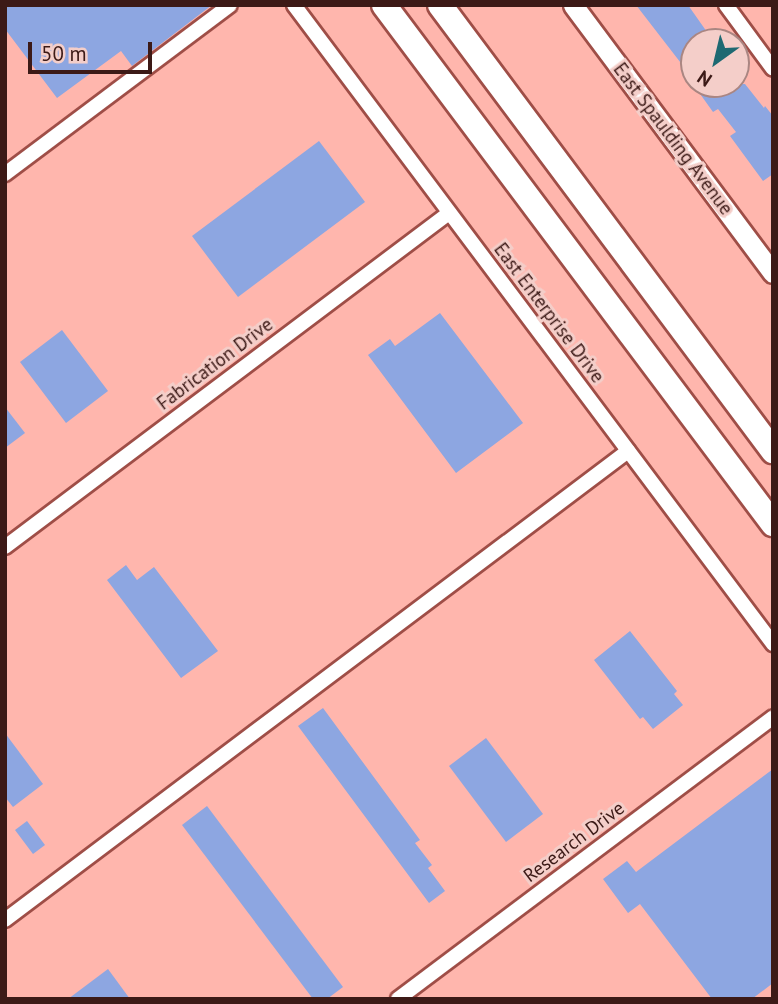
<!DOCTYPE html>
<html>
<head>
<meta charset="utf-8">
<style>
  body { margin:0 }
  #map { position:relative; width:778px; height:1004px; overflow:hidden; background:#ffb6ad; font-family:"PT Sans",sans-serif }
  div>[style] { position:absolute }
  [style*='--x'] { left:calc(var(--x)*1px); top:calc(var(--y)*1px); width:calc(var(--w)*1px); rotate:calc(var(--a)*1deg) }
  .building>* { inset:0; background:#8da6e1 }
  .roads { filter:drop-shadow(2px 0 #9f4e47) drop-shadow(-2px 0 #9f4e47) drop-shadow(0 2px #9f4e47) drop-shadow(0 -2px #9f4e47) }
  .street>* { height:14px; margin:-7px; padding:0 7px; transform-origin:7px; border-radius:7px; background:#fff }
  .secondary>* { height:19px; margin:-9.5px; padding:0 9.5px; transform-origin:9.5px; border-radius:9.5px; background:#fff }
  .highway>* { height:24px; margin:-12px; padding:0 12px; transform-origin:12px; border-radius:12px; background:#fff }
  span { translate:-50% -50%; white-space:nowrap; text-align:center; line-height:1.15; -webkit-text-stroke:6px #f4cec9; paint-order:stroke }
  .street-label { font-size:19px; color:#3c1a17 }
  .frame { position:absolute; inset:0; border:7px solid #3c1a17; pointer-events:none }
  .north { position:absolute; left:680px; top:28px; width:70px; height:70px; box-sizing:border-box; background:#f4cec9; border:2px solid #aa8682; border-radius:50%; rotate:214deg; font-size:19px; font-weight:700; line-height:28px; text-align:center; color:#3c1a17 }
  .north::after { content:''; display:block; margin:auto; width:24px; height:32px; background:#1e6972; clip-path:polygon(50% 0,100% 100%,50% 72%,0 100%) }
  .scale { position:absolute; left:28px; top:42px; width:124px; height:32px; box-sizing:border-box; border:4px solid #3c1a17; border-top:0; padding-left:9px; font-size:21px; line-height:24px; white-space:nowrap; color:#3c1a17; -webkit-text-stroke:5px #f4cec9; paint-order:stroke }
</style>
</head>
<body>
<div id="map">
  <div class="building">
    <div style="clip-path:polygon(5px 5px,212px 5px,132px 66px,121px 51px,57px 98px,5px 29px)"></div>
    <div style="clip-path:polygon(636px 5px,688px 5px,714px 42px,694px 42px,694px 80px)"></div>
    <div style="clip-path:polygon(693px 84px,745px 84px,764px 108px,765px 106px,773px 116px,773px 174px,763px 181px,730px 136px,736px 132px,718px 109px,713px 112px)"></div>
    <div style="clip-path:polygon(319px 141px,365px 202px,238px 297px,192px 236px)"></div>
    <div style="clip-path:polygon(440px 313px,523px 423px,456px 473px,368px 355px,390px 339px,395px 346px)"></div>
    <div style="clip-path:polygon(62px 330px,108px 391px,66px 423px,20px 362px)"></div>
    <div style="clip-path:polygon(5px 407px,25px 433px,5px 448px)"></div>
    <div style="clip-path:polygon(126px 565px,137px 580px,154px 567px,218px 651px,181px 678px,107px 580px)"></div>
    <div style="clip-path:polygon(630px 631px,677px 691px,674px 694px,683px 705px,653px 729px,643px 717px,640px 719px,594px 660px)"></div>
    <div style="clip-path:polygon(323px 708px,420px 840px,415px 843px,432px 865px,428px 868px,445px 891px,429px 903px,298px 726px)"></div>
    <div style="clip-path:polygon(5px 733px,43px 784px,13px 807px,5px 797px)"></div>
    <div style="clip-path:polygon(486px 738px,543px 814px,506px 842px,449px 766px)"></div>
    <div style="clip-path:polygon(773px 769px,773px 983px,752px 999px,712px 999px,640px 904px,628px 913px,603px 879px,627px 861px,636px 872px)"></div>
    <div style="clip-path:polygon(207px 806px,343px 987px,327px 999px,313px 999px,182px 825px)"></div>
    <div style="clip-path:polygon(27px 821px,45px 845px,33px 854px,15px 830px)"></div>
    <div style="clip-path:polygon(108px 969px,130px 999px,68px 999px)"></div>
  </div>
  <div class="roads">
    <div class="street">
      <div style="--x:294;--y:5;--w:799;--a:53.14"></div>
      <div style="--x:726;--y:5;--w:79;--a:53.7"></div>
      <div style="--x:5;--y:174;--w:281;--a:-36.9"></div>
      <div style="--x:5;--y:547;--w:556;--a:-36.95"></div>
      <div style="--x:5;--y:920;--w:780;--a:-36.97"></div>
      <div style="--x:398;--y:999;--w:469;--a:-36.9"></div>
    </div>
    <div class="secondary">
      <div style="--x:573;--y:5;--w:334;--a:53.3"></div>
    </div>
    <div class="highway">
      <div style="--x:384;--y:5;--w:649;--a:53.15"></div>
      <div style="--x:440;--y:5;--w:557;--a:53.25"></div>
    </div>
  </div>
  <div class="street-label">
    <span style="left:673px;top:139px;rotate:53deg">East Spaulding Avenue</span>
    <span style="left:549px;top:313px;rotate:53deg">East Enterprise Drive</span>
    <span style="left:215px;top:364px;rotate:-37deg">Fabrication Drive</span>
    <span style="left:574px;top:842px;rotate:-37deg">Research Drive</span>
  </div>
  <div class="frame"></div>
  <div class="north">N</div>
  <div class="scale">50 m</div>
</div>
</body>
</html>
